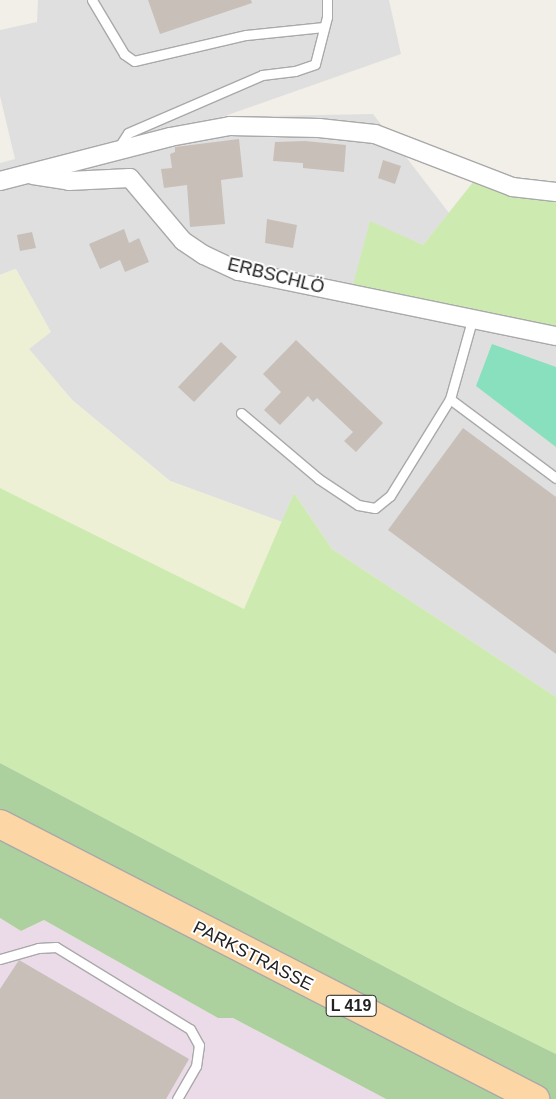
<!DOCTYPE html>
<html>
<head>
<meta charset="utf-8">
<style>
  body { margin:0 }
  #map { position:relative; width:556px; height:1099px; overflow:hidden; background:#f2efe9; font-family:Arial,sans-serif }
  div>[style] { position:absolute }
  [style*='--x'] { left:calc(var(--x)*1px); top:calc(var(--y)*1px); width:calc(var(--w)*1px); rotate:calc(var(--a)*1deg) }
  .residential>* { inset:0; background:#e0dfdf }
  .industrial>* { inset:0; background:#ebdbe8 }
  .farmland>* { inset:0; background:#eef0d5 }
  .grass>* { inset:0; background:#cdebb0 }
  .forest>* { inset:0; background:#add19e }
  .pitch>* { inset:0; background:#88e0be }
  .building>* { inset:0; background:#c7bfb8 }
  .roads { filter:drop-shadow(1px 0 #a9a9a9) drop-shadow(-1px 0 #a9a9a9) drop-shadow(0 1px #a9a9a9) drop-shadow(0 -1px #a9a9a9) }
  .service>* { height:9px; margin:-4.5px; padding:0 4.5px; transform-origin:4.5px; border-radius:4.5px; background:#fff }
  .minor>* { height:18px; margin:-9px; padding:0 9px; transform-origin:9px; border-radius:9px; background:#fff }
  .primary>* { height:28px; margin:-14px; padding:0 14px; transform-origin:14px; border-radius:14px; background:#fcd6a4 }
  span { translate:-50% -50%; white-space:nowrap; text-align:center; line-height:1.15; -webkit-text-stroke:4px #fff; paint-order:stroke }
  .shield-label span { padding:1px 4px; background:#fff; border:1px solid; border-radius:4px; -webkit-text-stroke-width:0 }
  .shield-label { font-size:16px; color:#222; font-weight:700 }
  .street-label { font-size:18px; color:#222 }
</style>
</head>
<body>
<div id="map">
  <div class="residential">
    <div style="clip-path:polygon(38px 0,389px 0,401px 54px,222px 117px,373px 114px,449px 213px,423px 245px,517px 324px,556px 327px,556px 697px,332px 549px,294px 493px,282px 522px,170px 481px,72px 400px,29px 349px,15px 269px,0 275px,0 163px,15px 159px,0 96px,0 30px,37px 22px)"></div>
  </div>
  <div class="industrial">
    <div style="clip-path:polygon(0 918px,21px 931px,44px 920px,218px 1018px,233px 1018px,386px 1099px,0 1099px)"></div>
  </div>
  <div class="farmland">
    <div style="clip-path:polygon(16px 269px,51px 332px,29px 349px,72px 400px,170px 481px,282px 522px,244px 609px,0 488px,0 275px)"></div>
  </div>
  <div class="grass">
    <div style="clip-path:polygon(474px 181px,556px 195px,556px 327px,517px 324px,353px 285px,370px 221px,423px 245px)"></div>
    <div style="clip-path:polygon(0 488px,244px 609px,294px 493px,332px 549px,556px 697px,556px 1054px,457px 1005px,0 763px)"></div>
  </div>
  <div class="forest">
    <div style="clip-path:polygon(0 763px,457px 1005px,556px 1054px,556px 1099px,386px 1099px,233px 1018px,218px 1018px,44px 920px,21px 931px,0 918px)"></div>
  </div>
  <div class="pitch">
    <div style="clip-path:polygon(492px 344px,556px 367px,556px 447px,476px 386px)"></div>
  </div>
  <div class="building">
    <div style="clip-path:polygon(148px 0,251px 0,252px 3px,160px 34px)"></div>
    <div style="clip-path:polygon(239px 139px,243px 177px,221px 180px,225px 224px,190px 227px,187px 185px,164px 188px,161px 169px,172px 168px,170px 154px,175px 152px,175px 147px)"></div>
    <div style="clip-path:polygon(305px 141px,346px 145px,344px 172px,303px 168px,303px 163px,273px 161px,275px 142px)"></div>
    <div style="clip-path:polygon(383px 160px,401px 166px,395px 184px,378px 178px)"></div>
    <div style="clip-path:polygon(267px 219px,297px 225px,293px 248px,265px 243px)"></div>
    <div style="clip-path:polygon(124px 229px,129px 243px,139px 238px,149px 262px,125px 272px,120px 260px,100px 269px,89px 244px)"></div>
    <div style="clip-path:polygon(32px 232px,36px 248px,20px 251px,17px 235px)"></div>
    <div style="clip-path:polygon(296px 340px,383px 423px,356px 452px,344px 441px,353px 432px,317px 398px,313px 402px,308px 396px,280px 425px,264px 410px,281px 392px,263px 374px)"></div>
    <div style="clip-path:polygon(221px 342px,237px 357px,194px 402px,178px 387px)"></div>
    <div style="clip-path:polygon(463px 428px,556px 497px,556px 654px,388px 530px)"></div>
    <div style="clip-path:polygon(19px 960px,189px 1059px,166px 1099px,0 1099px,0 989px)"></div>
  </div>
  <div class="roads">
    <div class="service">
      <div style="--x:92;--y:0;--w:63;--a:59.3"></div>
      <div style="--x:124;--y:54;--w:12;--a:35"></div>
      <div style="--x:134;--y:61;--w:115;--a:-13.1"></div>
      <div style="--x:246;--y:35;--w:78;--a:-5.9"></div>
      <div style="--x:117;--y:150;--w:20;--a:-57"></div>
      <div style="--x:128;--y:133;--w:146;--a:-23.4"></div>
      <div style="--x:262;--y:75;--w:33;--a:-7"></div>
      <div style="--x:295;--y:71;--w:21;--a:-19"></div>
      <div style="--x:315;--y:64;--w:49;--a:-75.7"></div>
      <div style="--x:327;--y:17;--w:17;--a:-90"></div>
      <div style="--x:450;--y:399;--w:132;--a:36.7"></div>
      <div style="--x:241;--y:413;--w:102;--a:40.2"></div>
      <div style="--x:319;--y:479;--w:47;--a:33.7"></div>
      <div style="--x:358;--y:505;--w:17;--a:10"></div>
      <div style="--x:375;--y:508;--w:19;--a:-39"></div>
      <div style="--x:390;--y:496;--w:114;--a:-58.3"></div>
      <div style="--x:450;--y:399;--w:82;--a:-74.4"></div>
      <div style="--x:0;--y:959;--w:40;--a:-16"></div>
      <div style="--x:38;--y:948;--w:18;--a:-3"></div>
      <div style="--x:56;--y:947;--w:157;--a:31.5"></div>
      <div style="--x:190;--y:1029;--w:18;--a:61"></div>
      <div style="--x:199;--y:1045;--w:21;--a:98"></div>
      <div style="--x:196;--y:1066;--w:38;--a:120"></div>
    </div>
    <div class="minor">
      <div style="--x:33;--y:175;--w:36;--a:9"></div>
      <div style="--x:69;--y:181;--w:61;--a:-2.8"></div>
      <div style="--x:130;--y:178;--w:82;--a:49.9"></div>
      <div style="--x:183;--y:241;--w:25;--a:34"></div>
      <div style="--x:204;--y:255;--w:38;--a:25"></div>
      <div style="--x:239;--y:271;--w:324;--a:11.6"></div>
      <div style="--x:0;--y:181;--w:176;--a:-14.5"></div>
      <div style="--x:170;--y:137;--w:61;--a:-10.4"></div>
      <div style="--x:230;--y:126;--w:89;--a:1.3"></div>
      <div style="--x:319;--y:128;--w:56;--a:6.1"></div>
      <div style="--x:375;--y:134;--w:147;--a:21.1"></div>
      <div style="--x:512;--y:187;--w:44;--a:6.5"></div>
    </div>
    <div class="primary">
      <div style="--x:0;--y:824;--w:602;--a:27.2"></div>
    </div>
  </div>
  <div class="shield-label">
    <span style="left:351px;top:1006px">L 419</span>
  </div>
  <div class="street-label">
    <span style="left:276px;top:276px;rotate:14deg">ERBSCHLÖ</span>
    <span style="left:253px;top:956px;rotate:27deg">PARKSTRASSE</span>
  </div>
</div>
</body>
</html>
